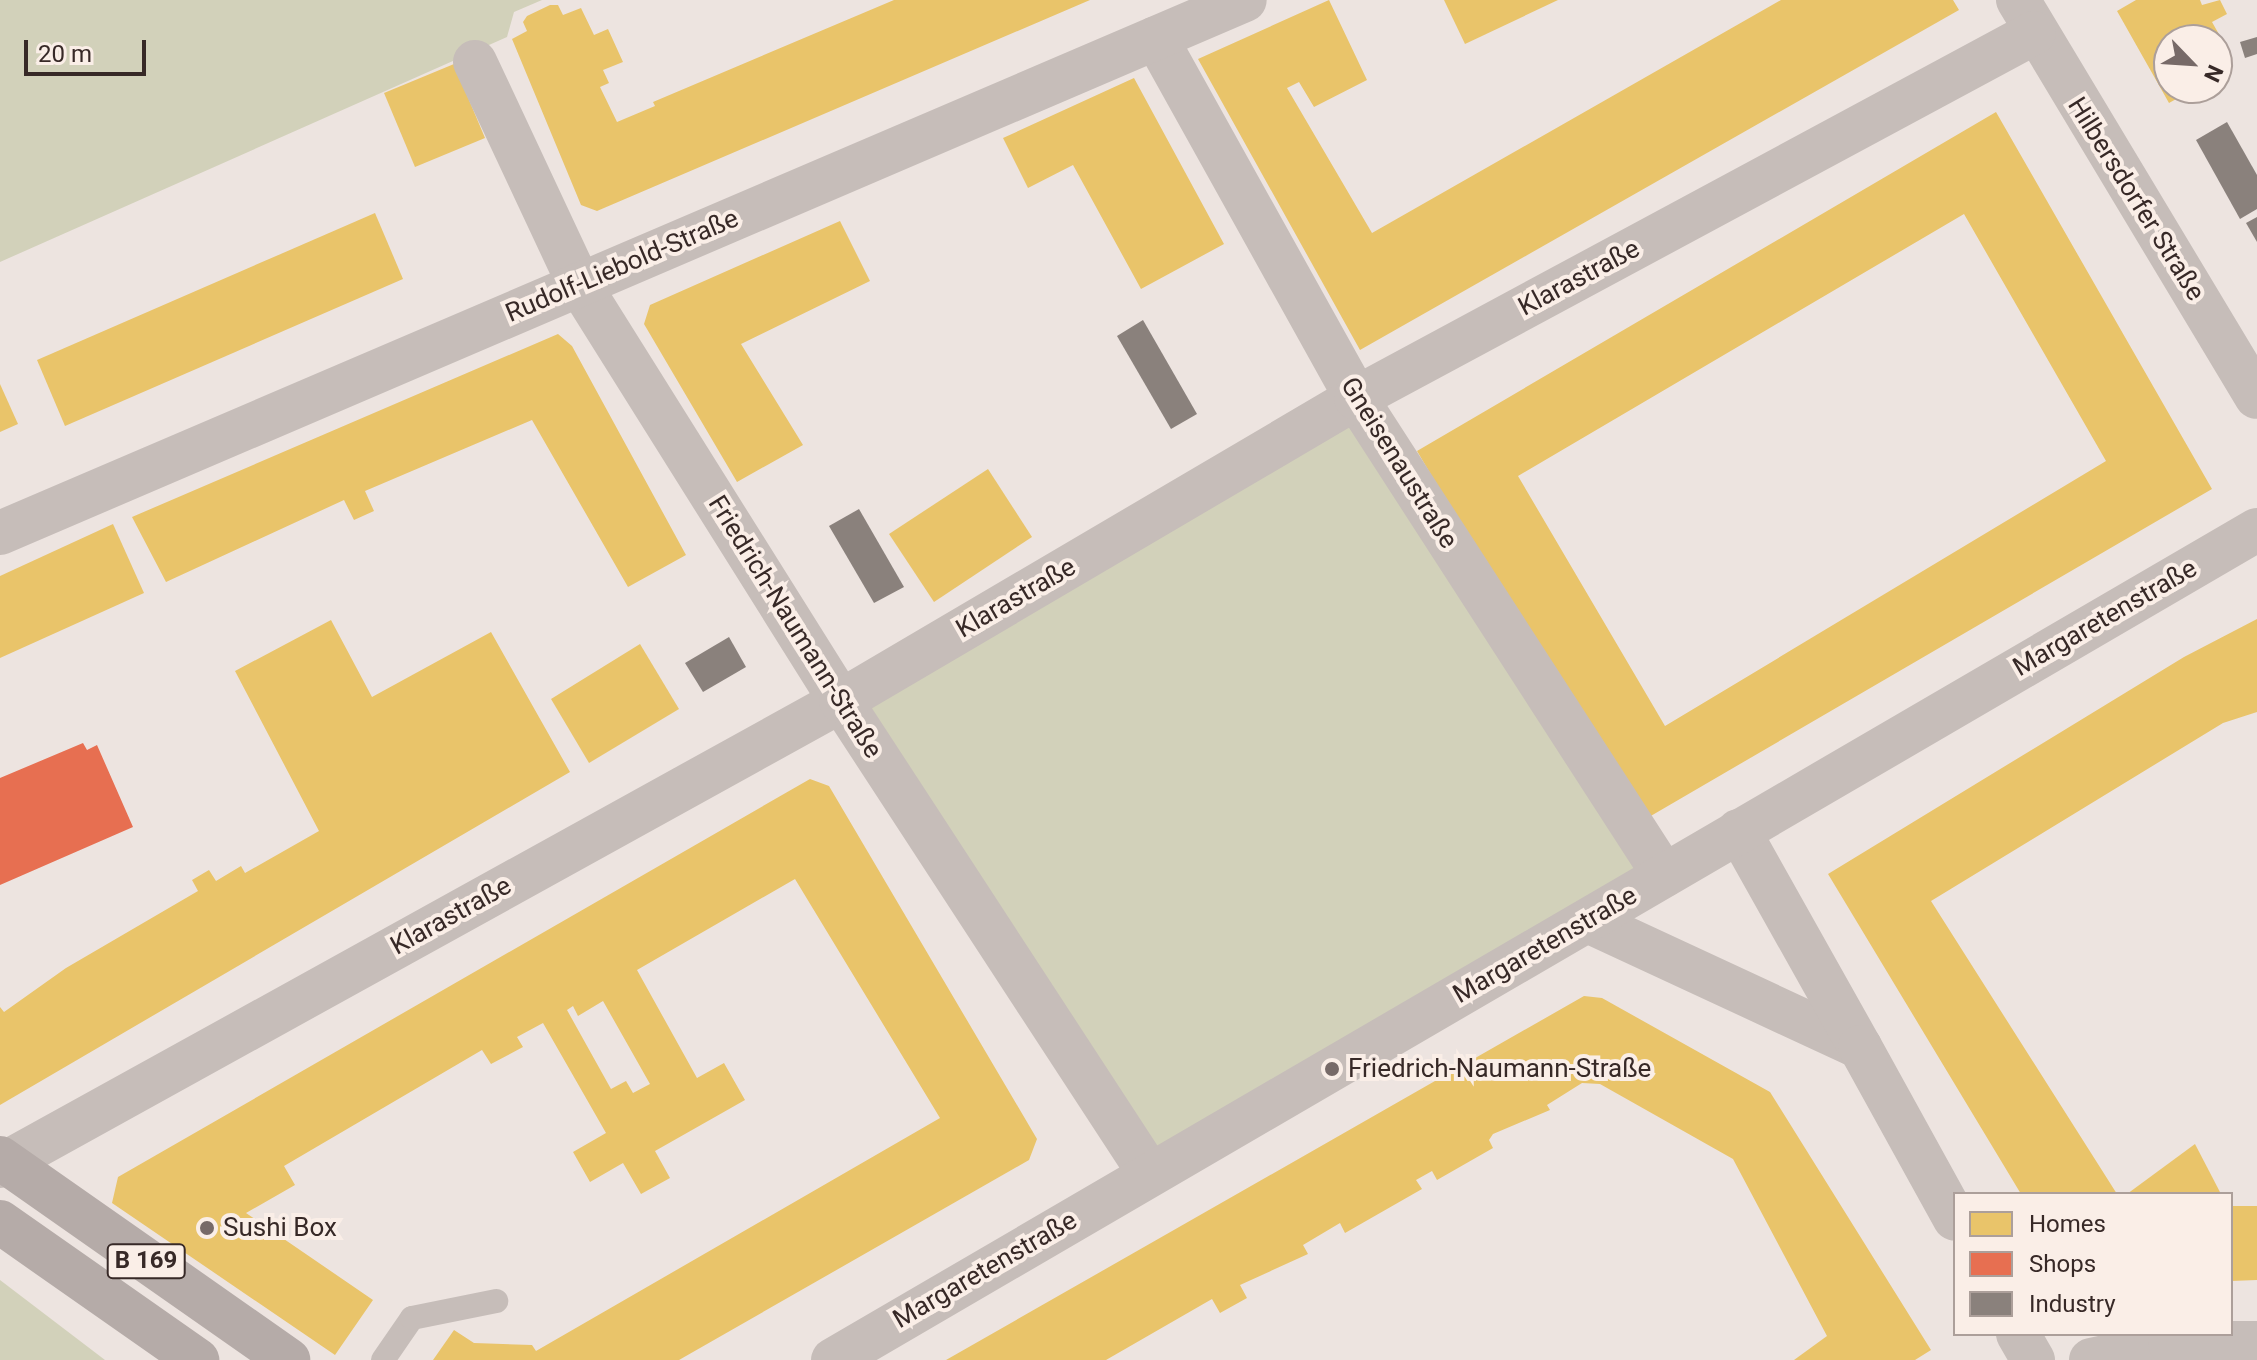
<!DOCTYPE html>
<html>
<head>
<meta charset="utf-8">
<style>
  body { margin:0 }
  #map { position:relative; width:2257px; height:1360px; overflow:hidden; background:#ede4e0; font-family:Roboto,sans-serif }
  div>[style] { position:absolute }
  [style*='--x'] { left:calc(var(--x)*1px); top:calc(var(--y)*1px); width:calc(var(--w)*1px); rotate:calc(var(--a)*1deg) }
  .green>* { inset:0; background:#d2d1ba }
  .homes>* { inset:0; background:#e9c46a }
  .shops>* { inset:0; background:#e76f51 }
  .industry>* { inset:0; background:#8a817c }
  .service>* { height:24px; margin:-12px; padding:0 12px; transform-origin:12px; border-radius:12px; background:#c6bdb9 }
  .minor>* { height:44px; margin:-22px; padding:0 22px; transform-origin:22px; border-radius:22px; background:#c6bdb9 }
  .primary>* { height:44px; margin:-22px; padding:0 22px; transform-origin:22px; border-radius:22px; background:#b5aba8 }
  .dots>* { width:22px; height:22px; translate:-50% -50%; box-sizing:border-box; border:4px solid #faeee7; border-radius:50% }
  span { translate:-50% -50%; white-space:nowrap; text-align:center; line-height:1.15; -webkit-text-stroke:8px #faeee7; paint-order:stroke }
  .shield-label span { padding:2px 6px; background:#faeee7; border:2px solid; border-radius:6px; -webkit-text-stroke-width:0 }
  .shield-label { font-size:24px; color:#372927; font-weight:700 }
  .street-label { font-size:26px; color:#372927 }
  .poi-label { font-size:26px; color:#372927 }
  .left { translate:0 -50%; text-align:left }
  .legend { position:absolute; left:1953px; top:1192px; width:280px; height:144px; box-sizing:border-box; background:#faeee7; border:2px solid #ac9f9a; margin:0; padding:10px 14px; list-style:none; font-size:24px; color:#372927 }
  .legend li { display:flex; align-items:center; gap:16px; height:40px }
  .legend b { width:40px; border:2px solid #ac9f9a }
  .north { position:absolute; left:2153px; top:24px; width:80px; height:80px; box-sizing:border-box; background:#faeee7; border:2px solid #ac9f9a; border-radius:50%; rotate:115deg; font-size:22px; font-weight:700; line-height:32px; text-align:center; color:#372927 }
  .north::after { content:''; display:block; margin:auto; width:28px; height:36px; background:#776a68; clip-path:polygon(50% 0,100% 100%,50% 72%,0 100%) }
  .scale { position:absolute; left:24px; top:40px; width:122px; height:36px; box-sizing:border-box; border:4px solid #372927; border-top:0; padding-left:10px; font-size:24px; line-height:28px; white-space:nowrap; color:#372927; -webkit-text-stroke:6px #faeee7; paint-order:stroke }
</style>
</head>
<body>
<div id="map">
  <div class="green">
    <div style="clip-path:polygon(0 0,542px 0,514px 12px,507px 37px,0 262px)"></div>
    <div style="clip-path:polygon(1352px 411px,1649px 872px,1154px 1157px,855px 704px)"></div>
    <div style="clip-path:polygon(0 1280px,105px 1360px,0 1360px)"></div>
  </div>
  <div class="homes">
    <div style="clip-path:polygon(894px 0,1090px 0,597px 211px,581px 205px,512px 39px,527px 31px,523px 22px,527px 16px,550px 5px,558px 5px,563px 15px,581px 8px,594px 35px,608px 29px,623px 62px,603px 70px,609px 83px,600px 87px,617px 122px,655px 106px,653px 102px)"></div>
    <div style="clip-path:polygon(1329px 0,1367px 80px,1314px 107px,1299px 82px,1287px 88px,1372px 233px,1781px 0,1953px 0,1959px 10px,1360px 350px,1198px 59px)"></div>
    <div style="clip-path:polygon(1444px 0,1558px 0,1465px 44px)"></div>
    <div style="clip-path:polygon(2136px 0,2200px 0,2202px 5px,2220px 0,2227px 14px,2212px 22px,2229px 52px,2217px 59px,2217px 40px,2169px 40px,2169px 88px,2196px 88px,2169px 103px,2117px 11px)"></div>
    <div style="clip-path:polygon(454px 64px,485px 138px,415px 167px,384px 93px)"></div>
    <div style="clip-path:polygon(1134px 78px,1224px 244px,1141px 289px,1073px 165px,1028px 188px,1003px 138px)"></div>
    <div style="clip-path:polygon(evenodd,1996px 112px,2212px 489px,1637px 824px,1417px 451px,1996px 112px,1964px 214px,2106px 461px,1665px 726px,1518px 476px,1964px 214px)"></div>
    <div style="clip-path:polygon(375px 213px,403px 279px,65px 426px,37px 360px)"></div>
    <div style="clip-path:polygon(840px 221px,870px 281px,741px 344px,803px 445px,737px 482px,644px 324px,650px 305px)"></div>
    <div style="clip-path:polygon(558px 334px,572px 346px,686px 555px,628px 587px,532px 420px,365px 491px,374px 511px,354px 520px,344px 500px,166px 582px,132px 517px)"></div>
    <div style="clip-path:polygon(0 384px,18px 424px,0 432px)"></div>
    <div style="clip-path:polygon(988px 469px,1032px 537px,934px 602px,889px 534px)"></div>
    <div style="clip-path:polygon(113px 524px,144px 593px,0 658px,0 576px)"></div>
    <div style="clip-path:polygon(2257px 619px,2257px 712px,2223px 723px,1931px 901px,2117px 1194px,2021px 1194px,1828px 874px,2184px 657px)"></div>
    <div style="clip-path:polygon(331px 620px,372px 697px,491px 632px,570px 772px,0 1105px,0 1007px,4px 1012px,66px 968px,198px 891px,192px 880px,209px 870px,216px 881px,241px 866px,245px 873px,319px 831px,235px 671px)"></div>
    <div style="clip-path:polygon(640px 644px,679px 709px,589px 763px,551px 699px)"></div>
    <div style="clip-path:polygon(evenodd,810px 779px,829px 786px,1037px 1139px,1029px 1160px,679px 1360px,433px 1360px,454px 1330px,474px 1343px,532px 1345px,536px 1351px,940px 1118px,795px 879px,637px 970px,697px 1078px,724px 1063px,745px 1100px,655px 1151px,670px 1178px,641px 1194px,623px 1163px,590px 1182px,573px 1152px,606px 1133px,543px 1023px,517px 1037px,523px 1047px,491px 1064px,482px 1050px,284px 1166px,295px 1185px,246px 1213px,373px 1300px,335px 1355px,112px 1203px,118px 1177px,810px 779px,603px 1001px,650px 1084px,633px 1093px,626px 1081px,611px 1089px,567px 1010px,573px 1006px,578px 1016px,603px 1001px)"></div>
    <div style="clip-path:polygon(1584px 996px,1602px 998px,1770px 1092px,1931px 1350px,1915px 1360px,1794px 1360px,1827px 1336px,1733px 1159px,1600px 1084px,1582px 1083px,1547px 1105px,1550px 1110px,1493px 1134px,1489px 1140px,1493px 1148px,1437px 1180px,1432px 1171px,1416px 1180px,1422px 1189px,1345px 1233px,1340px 1223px,1303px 1245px,1308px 1254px,1240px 1285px,1247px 1298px,1220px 1313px,1212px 1299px,1106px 1360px,946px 1360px)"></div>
    <div style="clip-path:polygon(2195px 1144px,2221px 1194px,2127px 1194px)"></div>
    <div style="clip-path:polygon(2231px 1206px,2257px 1206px,2257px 1280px,2231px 1281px)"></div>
  </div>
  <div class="shops">
    <div style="clip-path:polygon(83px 743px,87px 750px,97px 745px,133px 827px,0 885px,0 778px)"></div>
  </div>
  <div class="industry">
    <div style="clip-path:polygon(2257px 37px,2257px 54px,2245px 58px,2240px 42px)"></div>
    <div style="clip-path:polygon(2227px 122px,2257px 175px,2257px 209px,2240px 219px,2196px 140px)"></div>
    <div style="clip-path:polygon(2257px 217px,2257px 242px,2246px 223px)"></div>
    <div style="clip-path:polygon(1143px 320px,1197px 414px,1171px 429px,1117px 336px)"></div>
    <div style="clip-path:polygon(859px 509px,904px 587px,874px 603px,829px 526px)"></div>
    <div style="clip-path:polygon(729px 637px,746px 667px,703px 692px,685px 663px)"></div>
  </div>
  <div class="service">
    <div style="--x:383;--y:1360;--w:51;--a:-55.4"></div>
    <div style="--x:412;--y:1318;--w:86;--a:-11.4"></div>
  </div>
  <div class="minor">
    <div style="--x:2018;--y:0;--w:463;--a:59"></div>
    <div style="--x:1156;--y:38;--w:412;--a:60.9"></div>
    <div style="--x:1356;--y:398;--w:568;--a:57.15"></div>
    <div style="--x:475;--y:62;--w:245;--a:64.9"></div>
    <div style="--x:579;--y:284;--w:492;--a:57.9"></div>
    <div style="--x:841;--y:701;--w:564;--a:56.87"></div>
    <div style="--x:0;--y:533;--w:1354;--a:-23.18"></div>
    <div style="--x:1588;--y:921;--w:300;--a:24.9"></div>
    <div style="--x:1860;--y:1047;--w:248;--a:-119.3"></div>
    <div style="--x:1860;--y:1047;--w:196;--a:61.1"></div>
    <div style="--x:0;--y:1166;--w:961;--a:-28.94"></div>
    <div style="--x:841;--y:701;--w:598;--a:-30.47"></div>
    <div style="--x:1356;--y:398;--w:770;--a:-28.3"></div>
    <div style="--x:2018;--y:1334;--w:30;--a:60"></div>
    <div style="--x:833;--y:1360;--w:1648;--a:-30.24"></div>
    <div style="--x:2091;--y:1360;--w:81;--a:-12.1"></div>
    <div style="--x:2170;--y:1343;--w:87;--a:0"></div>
  </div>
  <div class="primary">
    <div style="--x:0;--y:1158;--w:352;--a:35"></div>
    <div style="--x:0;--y:1222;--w:241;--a:35"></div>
  </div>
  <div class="dots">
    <div style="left:1332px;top:1069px;background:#776a68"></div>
    <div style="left:207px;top:1228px;background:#776a68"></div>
  </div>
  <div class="shield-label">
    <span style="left:146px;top:1261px">B 169</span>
  </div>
  <div class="street-label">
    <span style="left:2136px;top:199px;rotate:58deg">Hilbersdorfer Straße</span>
    <span style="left:622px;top:266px;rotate:-23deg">Rudolf-Liebold-Straße</span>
    <span style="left:1579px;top:278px;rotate:-28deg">Klarastraße</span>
    <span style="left:1399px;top:463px;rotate:58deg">Gneisenaustraße</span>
    <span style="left:1016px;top:598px;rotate:-30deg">Klarastraße</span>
    <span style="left:2105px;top:618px;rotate:-30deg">Margaretenstraße</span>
    <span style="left:795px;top:627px;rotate:58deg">Friedrich-Naumann-Straße</span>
    <span style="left:451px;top:916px;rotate:-29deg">Klarastraße</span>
    <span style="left:1545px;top:945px;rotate:-30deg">Margaretenstraße</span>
    <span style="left:985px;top:1270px;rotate:-30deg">Margaretenstraße</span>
  </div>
  <div class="poi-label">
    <span class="left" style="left:1348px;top:1069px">Friedrich-Naumann-Straße</span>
    <span class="left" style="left:223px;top:1228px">Sushi Box</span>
  </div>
  <ul class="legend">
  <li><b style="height:22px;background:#e9c46a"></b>Homes</li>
  <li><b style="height:22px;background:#e76f51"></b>Shops</li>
  <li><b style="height:22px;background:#8a817c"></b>Industry</li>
  </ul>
  <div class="north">N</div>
  <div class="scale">20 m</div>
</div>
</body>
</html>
